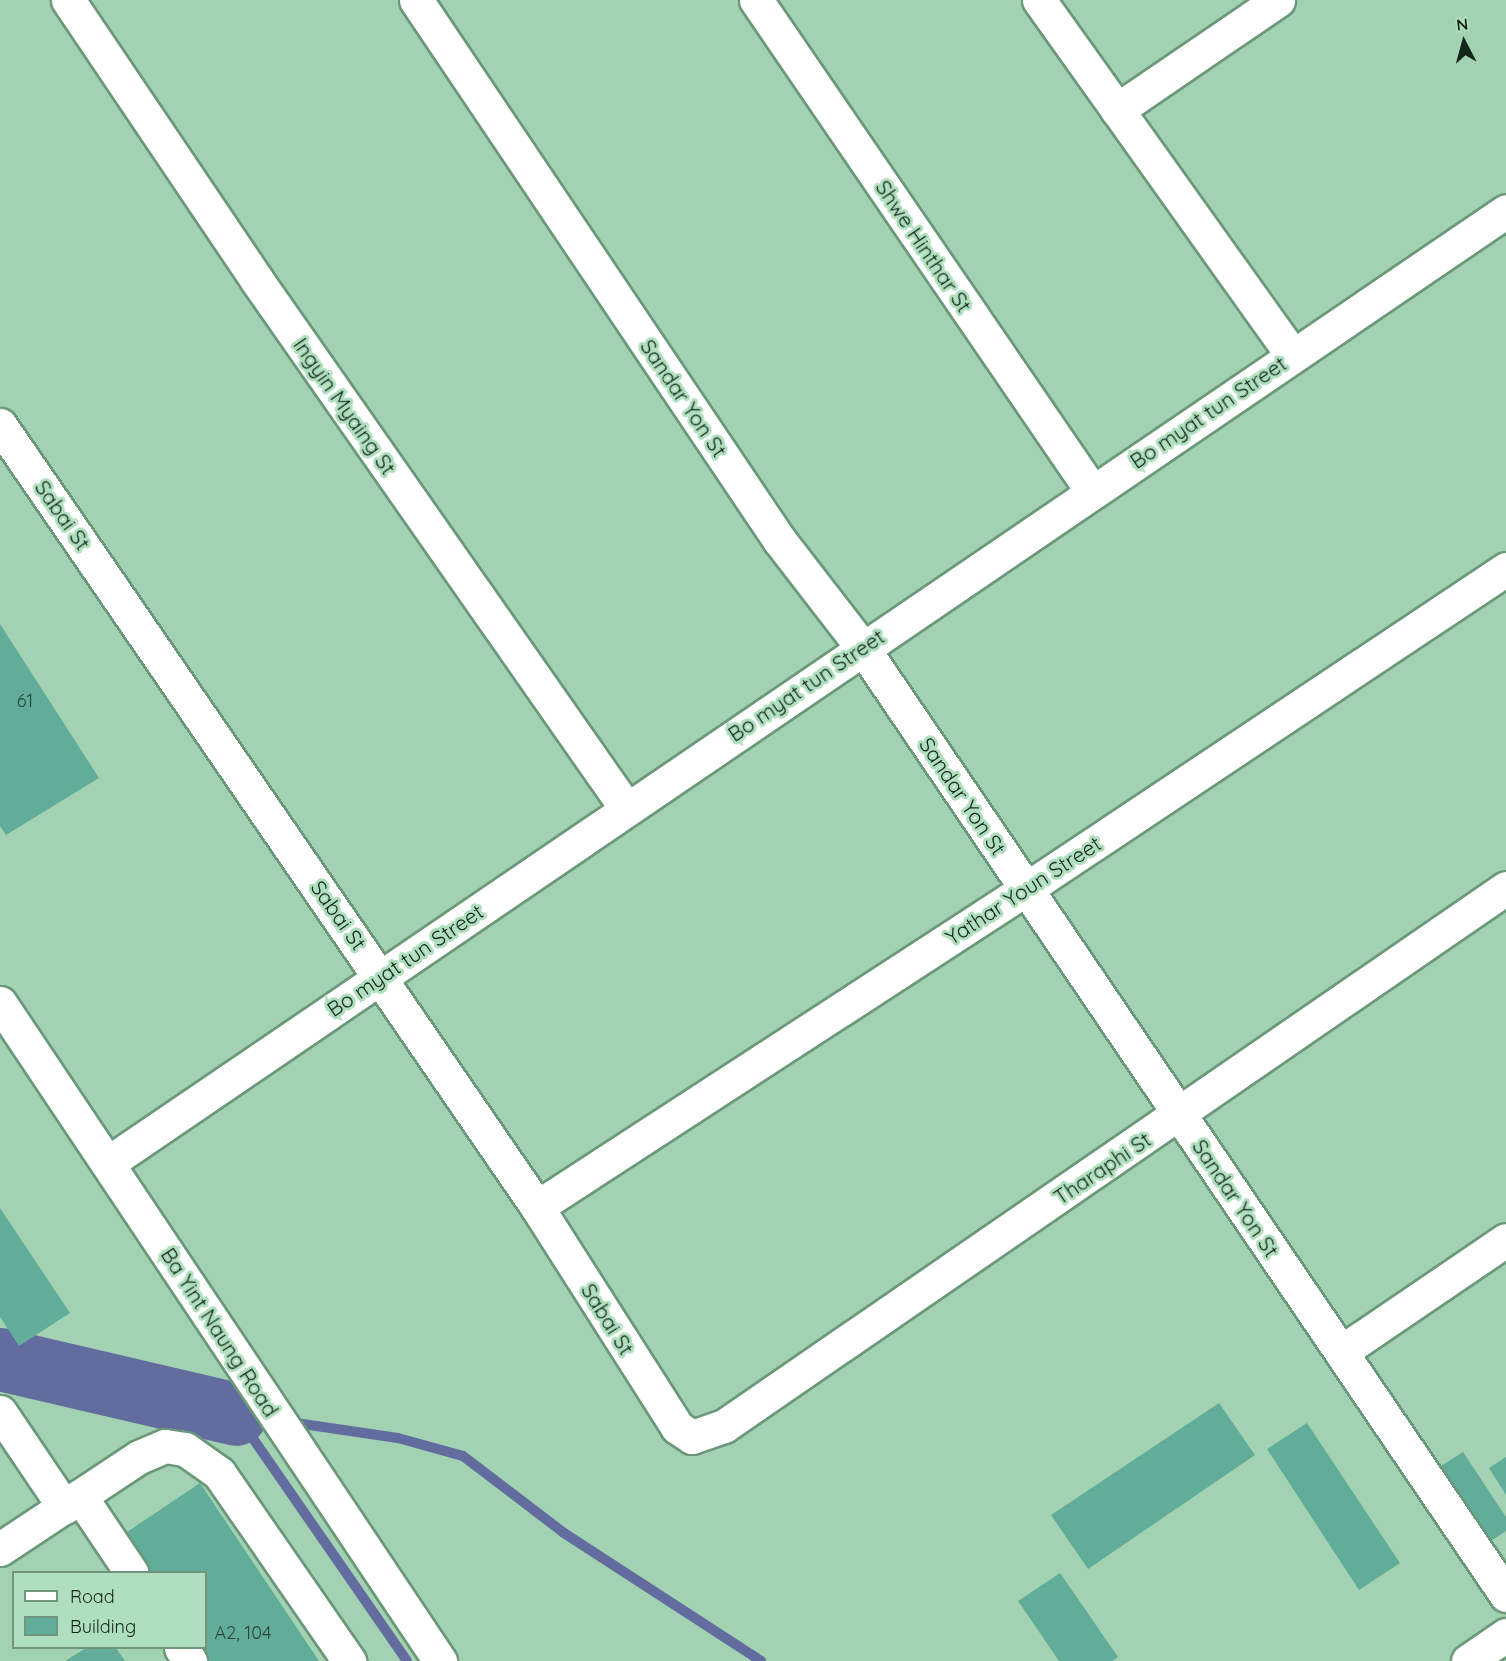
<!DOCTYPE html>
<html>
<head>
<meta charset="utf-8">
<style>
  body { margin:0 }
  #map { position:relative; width:1506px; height:1661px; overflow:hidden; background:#a2d2b1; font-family:Quicksand,sans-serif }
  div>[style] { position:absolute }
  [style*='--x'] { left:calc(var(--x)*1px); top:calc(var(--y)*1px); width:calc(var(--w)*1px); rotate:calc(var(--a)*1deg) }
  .stream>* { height:10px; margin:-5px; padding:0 5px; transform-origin:5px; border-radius:5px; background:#626c9f }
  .river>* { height:63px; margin:-31.5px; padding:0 31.5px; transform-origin:31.5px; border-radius:31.5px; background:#626c9f }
  .building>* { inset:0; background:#62ad99 }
  .roads { filter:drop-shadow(2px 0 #6b987a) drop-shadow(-2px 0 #6b987a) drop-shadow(0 2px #6b987a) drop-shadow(0 -2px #6b987a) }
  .minor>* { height:33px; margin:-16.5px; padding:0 16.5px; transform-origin:16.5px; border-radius:16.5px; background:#fff }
  .major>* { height:33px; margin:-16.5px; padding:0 16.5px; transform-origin:16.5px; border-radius:16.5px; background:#fff }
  span { translate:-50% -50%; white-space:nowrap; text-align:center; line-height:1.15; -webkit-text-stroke:6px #afdfbe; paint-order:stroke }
  .number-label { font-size:18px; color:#28483a }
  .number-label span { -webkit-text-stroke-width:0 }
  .street-label { font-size:21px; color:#14261a }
  .legend { position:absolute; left:12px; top:1571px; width:195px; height:78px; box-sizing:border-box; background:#afdfbe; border:2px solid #71957c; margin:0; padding:8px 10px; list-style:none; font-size:18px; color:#14261a }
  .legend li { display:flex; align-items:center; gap:12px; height:30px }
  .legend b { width:30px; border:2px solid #71957c }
  .north { position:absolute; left:1434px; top:12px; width:60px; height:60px; -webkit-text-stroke:4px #afdfbe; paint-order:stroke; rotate:354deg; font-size:16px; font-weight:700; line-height:24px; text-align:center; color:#14261a }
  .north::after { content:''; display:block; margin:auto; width:21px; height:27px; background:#14261a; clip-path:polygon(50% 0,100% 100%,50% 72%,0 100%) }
</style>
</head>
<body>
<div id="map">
  <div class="stream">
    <div style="--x:236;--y:1414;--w:35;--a:8"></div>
    <div style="--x:236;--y:1414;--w:300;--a:55.3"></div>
    <div style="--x:289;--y:1422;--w:110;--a:8.4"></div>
    <div style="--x:398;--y:1438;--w:67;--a:15.5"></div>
    <div style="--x:463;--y:1456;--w:127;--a:37.3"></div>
    <div style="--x:564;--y:1533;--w:235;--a:33"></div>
  </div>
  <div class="river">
    <div style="--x:0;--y:1359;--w:242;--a:13.1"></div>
  </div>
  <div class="building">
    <div style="clip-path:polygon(0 624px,99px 778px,6px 835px,0 826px)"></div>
    <div style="clip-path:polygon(0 1208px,70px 1313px,19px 1346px,0 1317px)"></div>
    <div style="clip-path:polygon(1219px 1403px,1255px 1455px,1088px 1569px,1051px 1515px)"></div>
    <div style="clip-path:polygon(1307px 1423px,1400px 1563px,1359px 1590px,1267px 1449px)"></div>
    <div style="clip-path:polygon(1463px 1452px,1506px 1517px,1506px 1531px,1480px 1548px,1430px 1473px)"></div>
    <div style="clip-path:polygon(1506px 1457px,1506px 1495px,1489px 1468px)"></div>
    <div style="clip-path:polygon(200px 1483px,319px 1661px,209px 1661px,200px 1648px,206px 1648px,206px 1572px,149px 1572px,124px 1534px)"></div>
    <div style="clip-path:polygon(1060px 1573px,1118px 1657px,1112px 1661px,1059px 1661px,1018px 1601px)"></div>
    <div style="clip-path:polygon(86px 1648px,116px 1648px,125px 1661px,65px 1661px)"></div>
  </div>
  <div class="roads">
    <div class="minor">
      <div style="--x:68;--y:0;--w:336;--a:56"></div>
      <div style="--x:256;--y:279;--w:646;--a:55.03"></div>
      <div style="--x:416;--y:0;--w:652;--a:56.07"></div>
      <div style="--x:780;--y:541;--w:134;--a:52.3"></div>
      <div style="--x:862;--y:647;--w:1146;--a:55.81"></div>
      <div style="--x:756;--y:0;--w:595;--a:55.62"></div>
      <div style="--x:1039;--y:0;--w:436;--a:54.5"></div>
      <div style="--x:1117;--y:110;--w:195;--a:-34.3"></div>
      <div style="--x:0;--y:425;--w:949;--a:55.52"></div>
      <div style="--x:537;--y:1207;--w:261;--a:57.5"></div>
      <div style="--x:677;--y:1427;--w:18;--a:34"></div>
      <div style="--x:692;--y:1437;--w:34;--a:-19"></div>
      <div style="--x:724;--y:1426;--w:949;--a:-34.53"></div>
      <div style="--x:108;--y:1163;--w:1691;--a:-34.25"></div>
      <div style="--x:537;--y:1207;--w:583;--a:-33.04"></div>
      <div style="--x:1026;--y:889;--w:577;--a:-33.69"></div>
      <div style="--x:1341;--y:1352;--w:199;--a:-34.2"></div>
      <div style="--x:0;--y:1412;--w:115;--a:56"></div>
      <div style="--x:80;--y:1496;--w:92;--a:56.1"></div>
      <div style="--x:0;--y:1549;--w:167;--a:-33.5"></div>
      <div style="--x:139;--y:1457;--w:28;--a:-23"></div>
      <div style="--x:165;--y:1446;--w:20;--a:9"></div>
      <div style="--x:185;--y:1449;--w:42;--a:35.2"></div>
      <div style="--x:219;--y:1473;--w:229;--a:55.3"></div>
      <div style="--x:181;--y:1648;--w:16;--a:55"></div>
    </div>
    <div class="major">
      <div style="--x:0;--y:1003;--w:792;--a:56.23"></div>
      <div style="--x:1468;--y:1661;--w:46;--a:-34.4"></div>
    </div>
  </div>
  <div class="number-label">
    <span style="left:25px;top:701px">61</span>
    <span style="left:243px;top:1633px">A2, 104</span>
  </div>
  <div class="street-label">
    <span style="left:924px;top:246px;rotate:56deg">Shwe Hinthar St</span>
    <span style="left:684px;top:398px;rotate:56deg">Sandar Yon St</span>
    <span style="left:345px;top:406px;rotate:55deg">Ingyin Myaing St</span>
    <span style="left:1208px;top:412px;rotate:-34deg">Bo myat tun Street</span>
    <span style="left:63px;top:515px;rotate:55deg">Sabai St</span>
    <span style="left:806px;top:685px;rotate:-34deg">Bo myat tun Street</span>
    <span style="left:963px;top:796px;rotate:56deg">Sandar Yon St</span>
    <span style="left:1023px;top:890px;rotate:-33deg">Yathar Youn Street</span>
    <span style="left:339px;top:915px;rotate:55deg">Sabai St</span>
    <span style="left:405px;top:960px;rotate:-34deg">Bo myat tun Street</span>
    <span style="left:1102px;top:1168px;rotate:-34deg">Tharaphi St</span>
    <span style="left:1236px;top:1198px;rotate:56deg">Sandar Yon St</span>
    <span style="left:608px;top:1319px;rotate:58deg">Sabai St</span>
    <span style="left:220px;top:1332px;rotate:57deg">Ba Yint Naung Road</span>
  </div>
  <ul class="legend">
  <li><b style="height:8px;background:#fff"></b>Road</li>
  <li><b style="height:16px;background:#62ad99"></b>Building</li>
  </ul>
  <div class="north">N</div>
</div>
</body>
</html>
